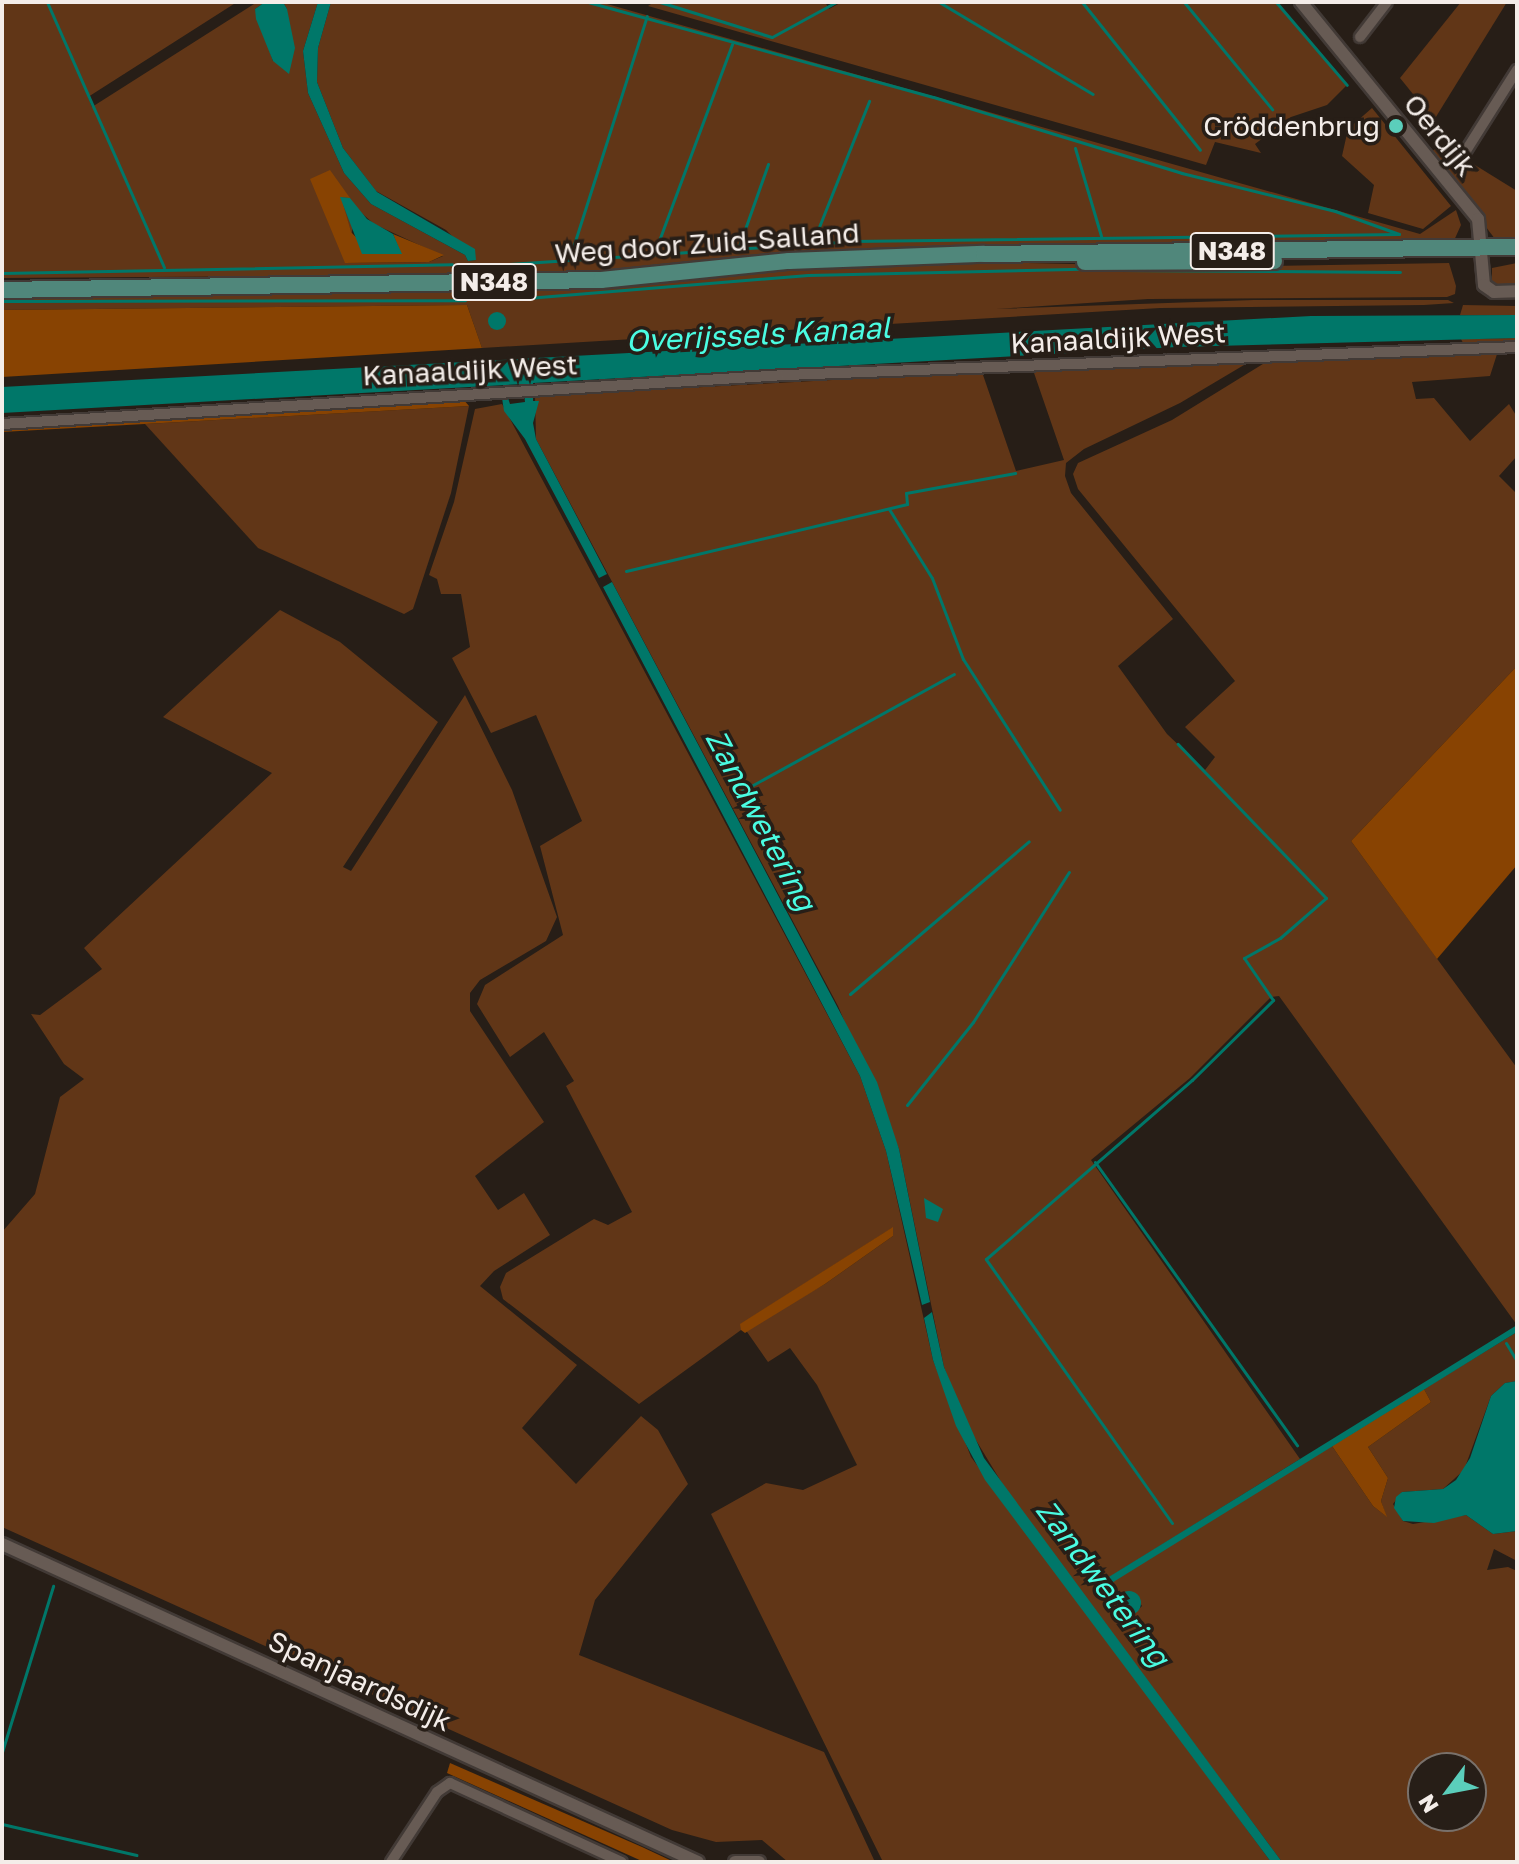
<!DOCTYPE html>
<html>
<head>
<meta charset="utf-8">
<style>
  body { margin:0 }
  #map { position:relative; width:1519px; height:1864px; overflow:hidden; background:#271e17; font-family:"Golos Text",sans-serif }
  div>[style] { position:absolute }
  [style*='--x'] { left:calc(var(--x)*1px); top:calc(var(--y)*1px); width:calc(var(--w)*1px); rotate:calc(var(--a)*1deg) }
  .green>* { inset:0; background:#613617 }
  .forest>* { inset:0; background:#884302 }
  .water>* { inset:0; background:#007769 }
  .round { border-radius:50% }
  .stream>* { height:3px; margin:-1.5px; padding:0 1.5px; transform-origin:1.5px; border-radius:1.5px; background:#007769 }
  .roads { filter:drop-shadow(2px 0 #423a36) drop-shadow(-2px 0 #423a36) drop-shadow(0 2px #423a36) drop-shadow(0 -2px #423a36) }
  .minor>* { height:10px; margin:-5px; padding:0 5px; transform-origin:5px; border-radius:5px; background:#675b54 }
  .tertiary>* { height:12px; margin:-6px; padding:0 6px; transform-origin:6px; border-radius:6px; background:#675b54 }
  .primary>* { height:16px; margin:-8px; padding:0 8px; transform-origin:8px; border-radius:8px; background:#50877b }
  .dots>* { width:22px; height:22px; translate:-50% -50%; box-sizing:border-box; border:4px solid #271e17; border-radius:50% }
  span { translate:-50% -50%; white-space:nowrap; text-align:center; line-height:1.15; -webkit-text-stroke:7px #271e17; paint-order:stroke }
  .shield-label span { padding:2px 6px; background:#271e17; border:2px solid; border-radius:6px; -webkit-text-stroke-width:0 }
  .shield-label { font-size:26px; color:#f4ede9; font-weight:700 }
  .poi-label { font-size:28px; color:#f4ede9 }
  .right { translate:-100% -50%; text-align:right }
  .street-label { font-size:28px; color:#f4ede9 }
  .water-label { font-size:30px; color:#4afce2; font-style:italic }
  .frame { position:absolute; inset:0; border:4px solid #f4ede9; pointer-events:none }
  .north { position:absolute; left:1407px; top:1752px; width:80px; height:80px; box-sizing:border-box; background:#271e17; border:2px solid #79716b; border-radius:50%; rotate:238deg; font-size:22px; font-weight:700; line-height:32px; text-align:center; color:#f4ede9 }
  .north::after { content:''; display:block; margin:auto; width:28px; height:36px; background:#5bcebb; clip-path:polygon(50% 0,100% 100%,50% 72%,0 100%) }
</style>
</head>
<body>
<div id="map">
  <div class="green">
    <div style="clip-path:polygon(evenodd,2px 2px,237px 2px,88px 97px,92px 107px,257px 2px,265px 2px,255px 9px,273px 61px,287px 9px,283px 2px,318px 2px,303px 51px,308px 93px,344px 173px,371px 204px,465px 255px,468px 261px,476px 260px,446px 230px,376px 191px,343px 148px,317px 82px,318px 48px,331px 2px,600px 2px,1420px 234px,1456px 210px,1461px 225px,1452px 245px,828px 251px,565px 274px,2px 278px,2px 2px,357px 209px,374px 224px,443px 256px,429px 262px,345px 263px,357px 209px)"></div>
    <div style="clip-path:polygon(654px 2px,825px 2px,829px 9px,842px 2px,1276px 2px,1347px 85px,1327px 105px,1291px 117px,1255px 144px,1261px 153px,1215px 142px,1206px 165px,648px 6px)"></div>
    <div style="clip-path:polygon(1461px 2px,1507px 2px,1434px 120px,1400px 78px)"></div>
    <div style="clip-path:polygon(1372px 108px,1451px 206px,1423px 229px,1368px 213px,1374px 185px,1342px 156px,1348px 129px)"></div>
    <div style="clip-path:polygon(1441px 144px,1517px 191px,1517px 244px,1495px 239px,1430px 153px)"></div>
    <div style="clip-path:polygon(979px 262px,1206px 267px,1449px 263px,1456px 286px,1455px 294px,1447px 297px,1148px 299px,996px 309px,1254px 300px,1448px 300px,1454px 303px,1424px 305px,1160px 308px,482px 348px,467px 305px,2px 310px,2px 296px)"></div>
    <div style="clip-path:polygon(1517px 263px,1517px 286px,1492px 284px,1492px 268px)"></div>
    <div style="clip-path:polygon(1463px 305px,1517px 306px,1517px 315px,1460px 315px)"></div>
    <div style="clip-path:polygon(1517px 338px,1517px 345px,1464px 345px,1461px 339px)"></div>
    <div style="clip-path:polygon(evenodd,1498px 351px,1490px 376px,1412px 382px,1416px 399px,1434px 398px,1470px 441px,1509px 404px,1517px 417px,1517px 456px,1499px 476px,1517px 494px,1517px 666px,1351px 841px,1517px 1068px,1517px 1325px,1279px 996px,1271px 997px,1190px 1078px,1091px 1160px,1300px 1459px,1100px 1583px,1332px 1446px,1373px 1506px,1386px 1516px,1381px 1501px,1388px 1478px,1368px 1447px,1431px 1402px,1424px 1389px,1517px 1332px,1517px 1381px,1505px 1383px,1491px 1396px,1464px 1470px,1443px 1489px,1402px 1492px,1393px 1504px,1403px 1521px,1413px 1524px,1466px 1515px,1493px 1534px,1517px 1531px,1517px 1561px,1494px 1549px,1487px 1570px,1508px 1567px,1517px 1571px,1517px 1862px,1282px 1862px,1011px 1498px,965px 1422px,944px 1367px,899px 1149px,838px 1006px,536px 439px,535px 396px,982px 372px,1016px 471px,1064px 460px,1033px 370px,1244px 360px,1244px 365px,1180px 403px,1084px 449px,1066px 463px,1065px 476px,1071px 493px,1173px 619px,1118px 666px,1167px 734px,1205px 770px,1215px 757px,1185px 727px,1235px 681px,1078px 489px,1073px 474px,1078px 463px,1172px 420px,1271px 359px,1498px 351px,1135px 1595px,1142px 1606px,1137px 1611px,1120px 1611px,1116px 1605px,1120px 1594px,1135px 1595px,1498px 351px,1423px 1768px,1471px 1768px,1471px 1816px,1423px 1816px,1423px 1768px)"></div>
    <div style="clip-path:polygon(502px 404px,860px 1076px,886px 1151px,933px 1360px,971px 1457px,1271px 1862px,883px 1862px,711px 1514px,766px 1483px,803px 1490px,857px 1465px,817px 1385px,790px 1348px,768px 1362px,745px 1329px,825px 1284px,893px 1236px,892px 1228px,741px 1324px,741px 1330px,639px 1404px,503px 1299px,500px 1287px,506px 1273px,594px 1219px,608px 1225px,632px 1212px,566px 1086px,574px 1081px,544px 1032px,510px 1057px,477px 1004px,485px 985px,563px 935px,540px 846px,582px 821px,536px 715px,491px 733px,452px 658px,470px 647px,461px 594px,441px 594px,437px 579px,429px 575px,454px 502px,475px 409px)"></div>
    <div style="clip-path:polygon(469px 406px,451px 493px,413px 609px,404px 614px,258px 548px,145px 424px)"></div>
    <div style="clip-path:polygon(280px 610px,340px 642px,438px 722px,343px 867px,351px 871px,465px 695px,512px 790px,557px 917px,546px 941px,480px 980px,470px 993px,470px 1011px,544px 1122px,475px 1176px,498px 1210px,524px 1193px,550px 1235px,494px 1271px,480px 1286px,577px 1365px,522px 1428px,576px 1484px,641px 1416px,658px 1430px,688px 1484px,595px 1600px,579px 1655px,824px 1752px,875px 1862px,788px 1862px,762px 1840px,716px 1842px,672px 1830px,2px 1527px,2px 1232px,35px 1194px,60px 1097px,84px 1079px,64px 1064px,31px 1014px,40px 1015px,102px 969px,84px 948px,272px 773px,163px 717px)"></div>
  </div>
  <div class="forest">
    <div style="clip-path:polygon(330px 170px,350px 198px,341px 197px,351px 232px,372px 254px,401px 254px,393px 234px,444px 255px,429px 262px,345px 263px,310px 179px)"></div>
    <div style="clip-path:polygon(467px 305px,482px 348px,2px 377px,2px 310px)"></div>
    <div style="clip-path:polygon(463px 399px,469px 406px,2px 432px,2px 425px)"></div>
    <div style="clip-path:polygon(1517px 666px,1517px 865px,1437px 959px,1351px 841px)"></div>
    <div style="clip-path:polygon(893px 1227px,893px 1236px,825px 1284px,745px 1333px,741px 1330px,740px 1324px)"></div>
    <div style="clip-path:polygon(1424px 1389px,1431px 1402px,1368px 1447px,1388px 1478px,1381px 1501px,1387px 1517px,1373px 1506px,1332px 1446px)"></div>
    <div style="clip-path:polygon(450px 1763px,642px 1847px,674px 1862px,644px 1862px,447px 1773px)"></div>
  </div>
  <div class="water">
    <div style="clip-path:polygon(265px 2px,283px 2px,287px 9px,295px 48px,289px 74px,273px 61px,256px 19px,255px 9px)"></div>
    <div style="clip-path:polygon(318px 2px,331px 2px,318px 48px,317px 82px,343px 148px,377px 192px,475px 249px,476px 260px,468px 261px,465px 255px,371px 204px,344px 173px,308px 93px,303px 51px)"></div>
    <div style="clip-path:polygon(340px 197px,350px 198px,367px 219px,393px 234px,402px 254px,362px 254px)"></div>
    <div class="round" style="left:488px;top:312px;width:18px;height:18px"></div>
    <div style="clip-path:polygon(1517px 315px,1517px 338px,1177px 347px,533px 383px,533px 401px,539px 401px,533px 423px,536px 439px,607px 574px,599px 578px,525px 439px,504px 411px,502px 398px,508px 398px,510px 404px,525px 402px,523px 384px,2px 413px,2px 387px,1311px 316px)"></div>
    <div style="clip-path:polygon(612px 582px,877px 1082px,899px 1149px,930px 1302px,922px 1305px,886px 1151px,860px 1076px,603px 587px)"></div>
    <div style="clip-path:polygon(924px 1198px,943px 1209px,938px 1222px,926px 1218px)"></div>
    <div style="clip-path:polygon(932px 1312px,944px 1367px,984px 1458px,1282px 1862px,1271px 1862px,985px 1480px,956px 1426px,933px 1360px,924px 1318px)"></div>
    <div style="clip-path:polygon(1517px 1325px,1517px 1332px,1102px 1589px,1099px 1583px)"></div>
    <div style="clip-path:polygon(1517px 1381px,1517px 1531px,1493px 1534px,1466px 1515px,1434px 1523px,1403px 1521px,1394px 1508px,1396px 1497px,1402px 1492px,1443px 1489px,1456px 1480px,1470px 1458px,1491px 1396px,1505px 1383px)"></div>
    <div class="round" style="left:1117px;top:1591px;width:24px;height:24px"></div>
  </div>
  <div class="stream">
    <div style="--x:47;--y:2;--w:290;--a:66.2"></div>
    <div style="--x:660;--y:2;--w:117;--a:17.4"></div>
    <div style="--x:772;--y:37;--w:73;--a:-28.7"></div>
    <div style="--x:939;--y:2;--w:179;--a:30.9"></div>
    <div style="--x:1082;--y:2;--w:189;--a:51.4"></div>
    <div style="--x:1184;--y:2;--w:139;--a:50.6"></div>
    <div style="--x:1276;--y:2;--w:109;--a:49.5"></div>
    <div style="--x:1075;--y:148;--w:92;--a:73.5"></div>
    <div style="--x:813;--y:242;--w:152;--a:-68.3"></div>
    <div style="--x:739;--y:246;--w:87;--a:-70.5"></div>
    <div style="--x:654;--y:254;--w:224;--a:-69.6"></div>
    <div style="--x:569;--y:260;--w:256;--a:-72.3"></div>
    <div style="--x:509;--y:264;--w:343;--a:-3.8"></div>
    <div style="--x:851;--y:241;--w:548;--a:-0.73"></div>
    <div style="--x:1399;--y:234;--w:68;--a:-160.2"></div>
    <div style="--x:1335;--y:211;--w:158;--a:-166.1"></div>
    <div style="--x:1182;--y:173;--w:260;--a:-163"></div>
    <div style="--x:933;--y:97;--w:357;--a:-164.6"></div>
    <div style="--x:1122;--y:270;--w:278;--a:0.4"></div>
    <div style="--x:2;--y:273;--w:450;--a:-1.1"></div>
    <div style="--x:515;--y:299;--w:294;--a:-4.7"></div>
    <div style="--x:808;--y:275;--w:274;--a:-1.3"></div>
    <div style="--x:2;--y:301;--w:463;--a:-0.1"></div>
    <div style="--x:889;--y:509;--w:81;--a:58.1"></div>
    <div style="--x:932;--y:578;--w:87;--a:69.1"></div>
    <div style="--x:963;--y:659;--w:179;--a:57.3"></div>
    <div style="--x:626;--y:571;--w:289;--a:-13.4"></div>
    <div style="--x:907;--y:504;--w:11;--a:-95"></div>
    <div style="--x:906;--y:493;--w:111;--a:-10.4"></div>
    <div style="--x:742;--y:791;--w:242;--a:-28.9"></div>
    <div style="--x:850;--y:994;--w:235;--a:-40.5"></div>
    <div style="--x:907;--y:1105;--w:106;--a:-51.5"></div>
    <div style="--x:973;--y:1022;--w:178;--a:-57.4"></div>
    <div style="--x:1095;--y:1162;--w:348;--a:54.5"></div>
    <div style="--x:1506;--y:1343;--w:21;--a:59"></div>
    <div style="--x:1172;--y:1523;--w:323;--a:-125.2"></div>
    <div style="--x:986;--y:1259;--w:273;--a:-41"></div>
    <div style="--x:1192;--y:1080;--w:114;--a:-44.6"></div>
    <div style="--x:1273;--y:1000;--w:51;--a:-124.6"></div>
    <div style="--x:1244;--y:958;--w:41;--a:-29.1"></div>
    <div style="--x:1280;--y:938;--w:61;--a:-41"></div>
    <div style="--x:1326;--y:898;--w:214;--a:-133.9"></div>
    <div style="--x:2;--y:1752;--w:174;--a:-72.9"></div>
    <div style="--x:2;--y:1824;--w:138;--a:13"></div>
  </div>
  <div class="roads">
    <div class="minor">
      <div style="--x:1360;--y:37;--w:44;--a:-52.4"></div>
      <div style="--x:1462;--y:157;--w:103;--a:-57.7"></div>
      <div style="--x:2;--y:424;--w:786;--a:-3.58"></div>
      <div style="--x:786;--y:375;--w:732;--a:-2.19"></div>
      <div style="--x:391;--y:1862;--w:84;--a:-56.7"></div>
      <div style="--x:437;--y:1792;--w:16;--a:-35"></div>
      <div style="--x:450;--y:1783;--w:189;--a:24.7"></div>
    </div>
    <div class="tertiary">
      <div style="--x:1301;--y:2;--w:280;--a:50.8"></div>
      <div style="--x:1478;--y:219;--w:66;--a:84.8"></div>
      <div style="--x:1484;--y:285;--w:12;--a:35"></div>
      <div style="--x:1494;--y:292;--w:23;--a:-2"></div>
      <div style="--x:2;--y:1544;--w:765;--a:24.56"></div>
      <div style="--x:735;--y:1862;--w:24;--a:0"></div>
    </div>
    <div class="primary">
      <div style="--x:1085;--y:262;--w:189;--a:-0.3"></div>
      <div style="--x:2;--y:290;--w:599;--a:-0.96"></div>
      <div style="--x:601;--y:280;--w:189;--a:-5.8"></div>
      <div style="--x:789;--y:261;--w:195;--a:-2.1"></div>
      <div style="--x:984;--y:254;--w:533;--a:-0.75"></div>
    </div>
  </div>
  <div class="dots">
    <div style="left:1396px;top:126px;background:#5bcebb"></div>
  </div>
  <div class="shield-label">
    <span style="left:1232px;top:251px">N348</span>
    <span style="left:494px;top:282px">N348</span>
  </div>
  <div class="poi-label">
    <span class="right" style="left:1380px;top:126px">Cröddenbrug</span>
  </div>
  <div class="street-label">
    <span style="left:1440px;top:135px;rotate:51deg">Oerdijk</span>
    <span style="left:707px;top:243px;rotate:-4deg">Weg door Zuid-Salland</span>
    <span style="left:1118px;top:338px;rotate:-3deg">Kanaaldijk West</span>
    <span style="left:470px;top:370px;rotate:-3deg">Kanaaldijk West</span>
    <span style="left:360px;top:1681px;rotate:25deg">Spanjaardsdijk</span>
  </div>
  <div class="water-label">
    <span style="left:758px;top:334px;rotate:-3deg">Overijssels Kanaal</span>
    <span style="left:761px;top:820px;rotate:62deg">Zandwetering</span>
    <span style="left:1103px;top:1583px;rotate:53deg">Zandwetering</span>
  </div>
  <div class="frame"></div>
  <div class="north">N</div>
</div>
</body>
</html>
